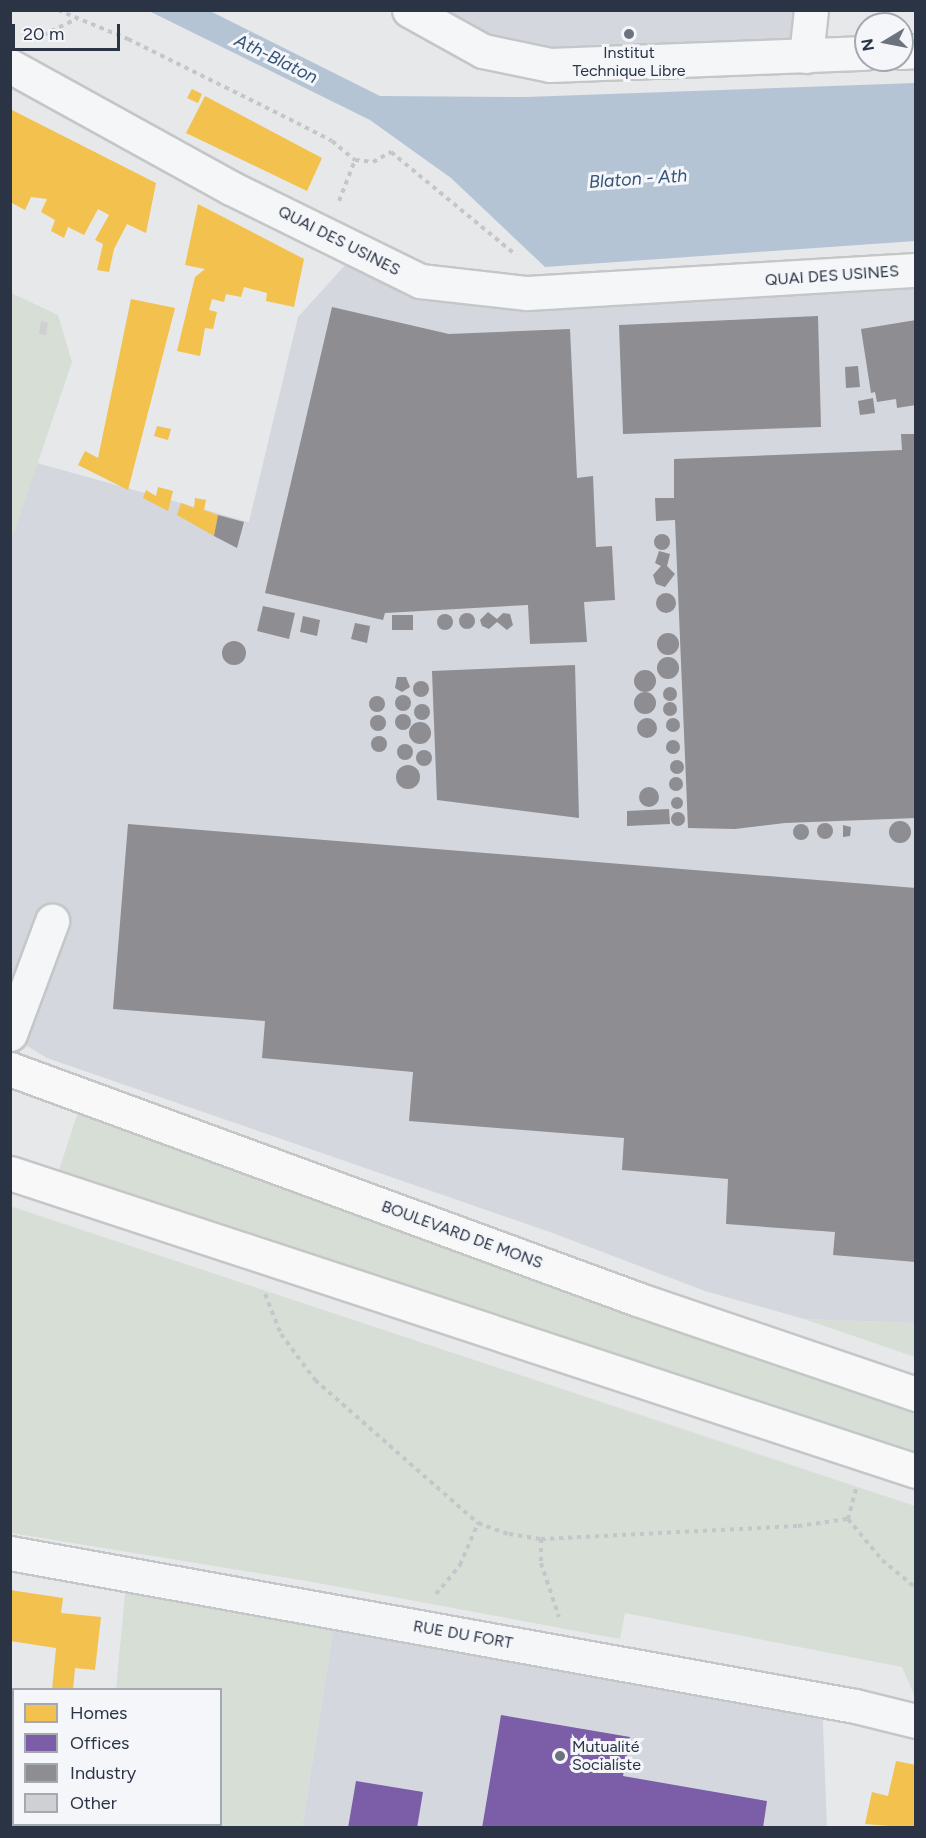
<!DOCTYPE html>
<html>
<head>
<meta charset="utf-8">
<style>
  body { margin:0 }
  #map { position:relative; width:926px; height:1838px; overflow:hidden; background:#e6e8ea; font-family:Figtree,sans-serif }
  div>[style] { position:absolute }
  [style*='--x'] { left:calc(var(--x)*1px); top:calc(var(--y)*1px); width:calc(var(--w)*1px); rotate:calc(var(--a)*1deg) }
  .built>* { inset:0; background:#d4d7dd }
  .green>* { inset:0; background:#d6ded6 }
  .water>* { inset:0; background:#b4c4d5 }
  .homes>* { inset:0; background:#f2c14e }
  .offices>* { inset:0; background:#7b5ea7 }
  .industry>* { inset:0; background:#8d8d92 }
  .round { border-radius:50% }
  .building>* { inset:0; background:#ced0d3 }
  .path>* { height:4px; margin-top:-2px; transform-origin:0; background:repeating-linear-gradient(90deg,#c5c6ca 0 4.5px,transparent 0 9px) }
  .roads { filter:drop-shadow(2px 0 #c4c6c8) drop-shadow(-2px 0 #c4c6c8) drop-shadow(0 2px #c4c6c8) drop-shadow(0 -2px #c4c6c8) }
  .minor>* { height:33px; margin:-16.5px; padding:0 16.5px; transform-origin:16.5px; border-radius:16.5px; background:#f5f6f7 }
  .major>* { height:33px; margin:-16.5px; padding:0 16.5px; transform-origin:16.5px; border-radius:16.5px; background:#f8f8f8 }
  .dots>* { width:16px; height:16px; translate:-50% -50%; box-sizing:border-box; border:3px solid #f4f6f9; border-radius:50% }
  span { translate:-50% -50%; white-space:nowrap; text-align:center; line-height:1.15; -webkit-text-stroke:6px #f4f6f9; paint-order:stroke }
  .poi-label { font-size:16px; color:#2b3445 }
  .left { translate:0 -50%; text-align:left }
  .street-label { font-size:16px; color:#2b3445 }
  .water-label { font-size:18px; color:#34527a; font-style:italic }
  .frame { position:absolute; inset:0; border:12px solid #2b3445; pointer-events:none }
  .legend { position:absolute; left:12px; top:1688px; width:210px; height:138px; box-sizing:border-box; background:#f4f6f9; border:2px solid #a4a8b1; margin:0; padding:8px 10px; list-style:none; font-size:18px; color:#2b3445 }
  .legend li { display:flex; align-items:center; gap:12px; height:30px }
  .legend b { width:30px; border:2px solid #a4a8b1 }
  .north { position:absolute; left:854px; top:12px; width:60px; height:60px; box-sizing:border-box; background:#f4f6f9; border:2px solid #a4a8b1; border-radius:50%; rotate:260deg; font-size:16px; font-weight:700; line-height:24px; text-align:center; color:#2b3445 }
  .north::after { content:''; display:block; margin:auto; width:21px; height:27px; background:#6c737f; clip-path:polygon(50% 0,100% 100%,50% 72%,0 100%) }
  .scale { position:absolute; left:12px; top:24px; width:108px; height:27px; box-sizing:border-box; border:3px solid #2b3445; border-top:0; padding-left:8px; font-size:18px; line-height:21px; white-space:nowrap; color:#2b3445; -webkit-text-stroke:4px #f4f6f9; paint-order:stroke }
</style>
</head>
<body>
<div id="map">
  <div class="built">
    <div style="clip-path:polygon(404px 11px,811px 11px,806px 56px,588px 65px)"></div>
    <div style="clip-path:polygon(357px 252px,420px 281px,915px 270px,915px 1323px,804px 1319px,705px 1291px,550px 1232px,47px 1058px,11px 1036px,10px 542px,37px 463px,249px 522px,298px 317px)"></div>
    <div style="clip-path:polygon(336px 1612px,822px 1700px,827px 1827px,302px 1828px)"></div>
  </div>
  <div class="green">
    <div style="clip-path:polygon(11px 293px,58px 315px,72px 362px,11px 542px)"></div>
    <div style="clip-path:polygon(79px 1109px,915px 1408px,915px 1456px,58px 1173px)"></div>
    <div style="clip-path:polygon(10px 1206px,915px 1506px,915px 1697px,902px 1667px,625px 1613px,620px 1639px,307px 1581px,11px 1533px)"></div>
    <div style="clip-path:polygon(804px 1319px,915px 1323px,915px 1357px)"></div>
    <div style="clip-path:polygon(127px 1574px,336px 1612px,302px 1827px,102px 1828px,220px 1824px,220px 1690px,116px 1689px)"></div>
  </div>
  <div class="water">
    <div style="clip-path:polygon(149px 11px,210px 11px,380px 96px,526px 97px,915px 83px,915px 241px,545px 267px,451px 178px,370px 120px)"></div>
  </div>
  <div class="homes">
    <div style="clip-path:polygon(192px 89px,202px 94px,198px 103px,187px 98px)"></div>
    <div style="clip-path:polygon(205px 96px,322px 158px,307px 191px,186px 133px)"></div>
    <div style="clip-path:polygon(10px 109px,156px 183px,146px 233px,127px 224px,114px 249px,109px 272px,97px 270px,103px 244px,95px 240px,109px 215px,98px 209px,84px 235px,68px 227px,64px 238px,51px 231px,55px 220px,41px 212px,47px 199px,31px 197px,25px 210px,10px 202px)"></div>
    <div style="clip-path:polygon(198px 204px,304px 259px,294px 307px,266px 301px,267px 293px,244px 287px,241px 297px,226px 294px,224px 302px,212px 299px,209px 310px,217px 312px,213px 329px,205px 328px,200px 356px,177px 351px,195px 277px,205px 269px,185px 265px)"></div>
    <div style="clip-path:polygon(131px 299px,175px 308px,128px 490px,78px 465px,85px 451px,98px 458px)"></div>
    <div style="clip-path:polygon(157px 426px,171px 429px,168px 440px,154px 436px)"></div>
    <div style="clip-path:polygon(158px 487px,173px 491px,168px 511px,143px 498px,146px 490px,156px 496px)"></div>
    <div style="clip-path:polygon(195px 498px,206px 500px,204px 510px,218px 515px,214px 536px,177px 515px,181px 503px,194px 508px)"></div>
    <div style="clip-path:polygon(10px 1590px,63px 1598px,61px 1613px,101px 1617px,95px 1670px,75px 1668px,73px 1690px,52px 1690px,56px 1648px,10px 1641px)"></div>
    <div style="clip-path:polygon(896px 1761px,916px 1765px,916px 1828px,865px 1824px,872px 1792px,888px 1796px)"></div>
    <div style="clip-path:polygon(17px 1824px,62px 1824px,16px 1828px)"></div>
  </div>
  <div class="offices">
    <div style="clip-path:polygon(501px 1715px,630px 1737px,623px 1776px,767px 1801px,763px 1828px,482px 1828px)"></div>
    <div style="clip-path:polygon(356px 1781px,423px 1792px,417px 1828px,348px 1828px)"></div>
  </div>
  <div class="industry">
    <div style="clip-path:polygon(332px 307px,449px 334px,570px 329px,577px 478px,593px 476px,596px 547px,612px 546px,615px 600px,584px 602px,587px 642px,530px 644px,528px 605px,385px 613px,383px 620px,265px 593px)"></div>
    <div style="clip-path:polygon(818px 316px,821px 427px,623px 434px,619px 325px)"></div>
    <div style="clip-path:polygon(916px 320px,916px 405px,897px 408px,896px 399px,877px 402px,875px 392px,871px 393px,861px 329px)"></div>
    <div style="clip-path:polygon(858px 366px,860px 387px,846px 388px,845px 367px)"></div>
    <div style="clip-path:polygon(873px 398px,875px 413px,860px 415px,858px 401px)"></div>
    <div style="clip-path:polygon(901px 434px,916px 434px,916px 818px,785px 823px,735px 829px,688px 828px,675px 520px,656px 521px,655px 498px,674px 498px,674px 459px,902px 450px)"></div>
    <div style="clip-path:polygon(218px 515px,244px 522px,237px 548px,214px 536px)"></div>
    <div class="round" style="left:654px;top:534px;width:16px;height:16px"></div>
    <div style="clip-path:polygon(659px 551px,670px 554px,667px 566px,675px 574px,665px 587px,656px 584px,653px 575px,661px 566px,655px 563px)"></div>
    <div class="round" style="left:656px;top:593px;width:20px;height:20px"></div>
    <div style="clip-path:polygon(263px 606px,295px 613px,289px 639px,257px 631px)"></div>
    <div style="clip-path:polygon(488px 612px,497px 619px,503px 613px,510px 614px,513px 625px,507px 630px,497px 622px,489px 629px,482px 626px,480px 620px)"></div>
    <div class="round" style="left:459px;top:613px;width:16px;height:16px"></div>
    <div class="round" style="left:437px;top:614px;width:16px;height:16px"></div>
    <div style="clip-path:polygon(392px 615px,413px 615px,413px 630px,392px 630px)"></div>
    <div style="clip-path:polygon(303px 616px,320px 620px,317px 636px,300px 632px)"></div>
    <div style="clip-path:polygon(355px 623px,370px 626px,367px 643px,351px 639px)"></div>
    <div class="round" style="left:657px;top:633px;width:22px;height:22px"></div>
    <div class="round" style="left:222px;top:641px;width:24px;height:24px"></div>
    <div class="round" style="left:657px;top:657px;width:22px;height:22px"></div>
    <div style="clip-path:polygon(575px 665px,579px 818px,437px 800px,432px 671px)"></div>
    <div class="round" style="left:634px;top:670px;width:22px;height:22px"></div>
    <div style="clip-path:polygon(397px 677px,406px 677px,410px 687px,402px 692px,395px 688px)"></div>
    <div class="round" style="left:413px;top:681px;width:16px;height:16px"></div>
    <div class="round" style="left:663px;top:687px;width:14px;height:14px"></div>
    <div class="round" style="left:634px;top:692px;width:22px;height:22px"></div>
    <div class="round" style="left:395px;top:695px;width:16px;height:16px"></div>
    <div class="round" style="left:369px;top:696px;width:16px;height:16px"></div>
    <div class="round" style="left:663px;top:702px;width:14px;height:14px"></div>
    <div class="round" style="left:414px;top:704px;width:16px;height:16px"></div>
    <div class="round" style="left:395px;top:714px;width:16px;height:16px"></div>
    <div class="round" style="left:370px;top:715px;width:16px;height:16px"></div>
    <div class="round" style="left:666px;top:718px;width:14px;height:14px"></div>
    <div class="round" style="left:637px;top:718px;width:20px;height:20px"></div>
    <div class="round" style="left:409px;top:722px;width:22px;height:22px"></div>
    <div class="round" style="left:371px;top:736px;width:16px;height:16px"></div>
    <div class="round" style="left:666px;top:740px;width:14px;height:14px"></div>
    <div class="round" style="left:397px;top:744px;width:16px;height:16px"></div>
    <div class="round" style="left:416px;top:750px;width:16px;height:16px"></div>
    <div class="round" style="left:670px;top:760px;width:14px;height:14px"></div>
    <div class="round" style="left:396px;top:765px;width:24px;height:24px"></div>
    <div class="round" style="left:669px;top:777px;width:14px;height:14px"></div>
    <div class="round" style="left:639px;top:787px;width:20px;height:20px"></div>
    <div class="round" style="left:671px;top:797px;width:12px;height:12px"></div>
    <div style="clip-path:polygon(669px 809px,670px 824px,627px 826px,627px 811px)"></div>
    <div class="round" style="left:671px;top:812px;width:14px;height:14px"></div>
    <div class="round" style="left:889px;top:821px;width:22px;height:22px"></div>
    <div class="round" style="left:817px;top:823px;width:16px;height:16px"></div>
    <div style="clip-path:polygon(128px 824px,916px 888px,916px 1262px,833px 1255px,835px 1232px,726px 1224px,728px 1179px,622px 1170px,624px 1138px,409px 1121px,413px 1072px,262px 1058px,265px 1021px,113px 1009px)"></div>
    <div class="round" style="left:793px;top:824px;width:16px;height:16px"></div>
    <div style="clip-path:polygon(843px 825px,851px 827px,850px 836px,843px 837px)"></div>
  </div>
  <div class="building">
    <div style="clip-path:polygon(41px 321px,48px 323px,46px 335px,39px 334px)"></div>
  </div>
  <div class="path">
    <div style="--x:58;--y:10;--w:76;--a:22.5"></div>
    <div style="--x:128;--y:39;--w:189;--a:26.4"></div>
    <div style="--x:297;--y:123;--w:39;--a:27"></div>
    <div style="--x:332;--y:141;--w:30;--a:40"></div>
    <div style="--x:355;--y:160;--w:18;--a:6"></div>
    <div style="--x:373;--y:162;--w:21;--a:-29"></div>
    <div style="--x:391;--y:152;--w:162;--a:39.5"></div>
    <div style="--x:35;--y:39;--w:46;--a:-26"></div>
    <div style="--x:339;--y:201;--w:44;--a:-68.7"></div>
    <div style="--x:265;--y:1294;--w:43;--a:68.2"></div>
    <div style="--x:281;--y:1334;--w:57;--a:53.5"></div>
    <div style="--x:315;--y:1380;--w:217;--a:41.3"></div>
    <div style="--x:478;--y:1523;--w:33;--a:20"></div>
    <div style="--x:509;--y:1534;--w:32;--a:9"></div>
    <div style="--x:541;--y:1539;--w:24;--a:90"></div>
    <div style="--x:541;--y:1563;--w:57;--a:71.6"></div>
    <div style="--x:856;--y:1489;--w:31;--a:105"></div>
    <div style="--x:848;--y:1519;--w:53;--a:50.3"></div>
    <div style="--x:882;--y:1560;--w:44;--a:39.5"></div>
    <div style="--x:541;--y:1539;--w:257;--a:-2.9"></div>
    <div style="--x:798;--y:1526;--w:50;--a:-8"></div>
    <div style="--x:436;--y:1594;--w:38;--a:-50"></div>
    <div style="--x:460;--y:1565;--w:46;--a:-66.8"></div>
  </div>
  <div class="roads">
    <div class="minor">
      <div style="--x:409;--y:10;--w:85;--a:29"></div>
      <div style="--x:483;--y:51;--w:68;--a:11.8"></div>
      <div style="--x:550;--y:65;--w:316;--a:-2.2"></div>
      <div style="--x:902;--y:52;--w:14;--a:-4"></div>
      <div style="--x:806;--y:56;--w:46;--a:-83.8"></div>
      <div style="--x:10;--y:66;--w:252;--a:28.9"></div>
      <div style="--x:231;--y:188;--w:211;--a:26.2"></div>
      <div style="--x:420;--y:281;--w:108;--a:6.4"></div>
      <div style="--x:527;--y:293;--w:390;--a:-3.4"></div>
      <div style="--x:10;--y:1034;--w:121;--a:-69.6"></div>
      <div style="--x:10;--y:1553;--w:859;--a:10.26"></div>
      <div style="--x:855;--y:1706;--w:63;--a:13.8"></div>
    </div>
    <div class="major">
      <div style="--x:10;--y:1069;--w:668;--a:20.14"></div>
      <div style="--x:637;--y:1299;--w:295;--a:18.8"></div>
      <div style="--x:10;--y:1173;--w:954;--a:18.21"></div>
    </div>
  </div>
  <div class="dots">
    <div style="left:629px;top:34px;background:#6c737f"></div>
    <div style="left:560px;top:1756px;background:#6c737f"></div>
  </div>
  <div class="poi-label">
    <span style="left:629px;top:62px">Institut<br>Technique Libre</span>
    <span class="left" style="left:572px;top:1756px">Mutualité<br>Socialiste</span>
  </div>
  <div class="street-label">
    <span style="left:339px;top:241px;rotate:27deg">QUAI DES USINES</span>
    <span style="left:832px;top:276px;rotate:-4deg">QUAI DES USINES</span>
    <span style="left:462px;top:1235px;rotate:20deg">BOULEVARD DE MONS</span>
    <span style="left:463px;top:1635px;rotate:10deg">RUE DU FORT</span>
  </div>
  <div class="water-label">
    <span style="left:276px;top:59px;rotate:26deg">Ath-Blaton</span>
    <span style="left:638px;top:179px;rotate:-4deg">Blaton - Ath</span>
  </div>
  <div class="frame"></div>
  <ul class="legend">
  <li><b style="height:16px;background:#f2c14e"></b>Homes</li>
  <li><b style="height:16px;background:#7b5ea7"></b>Offices</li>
  <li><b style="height:16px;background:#8d8d92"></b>Industry</li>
  <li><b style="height:16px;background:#ced0d3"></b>Other</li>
  </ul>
  <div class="north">N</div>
  <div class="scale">20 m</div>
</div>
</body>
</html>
